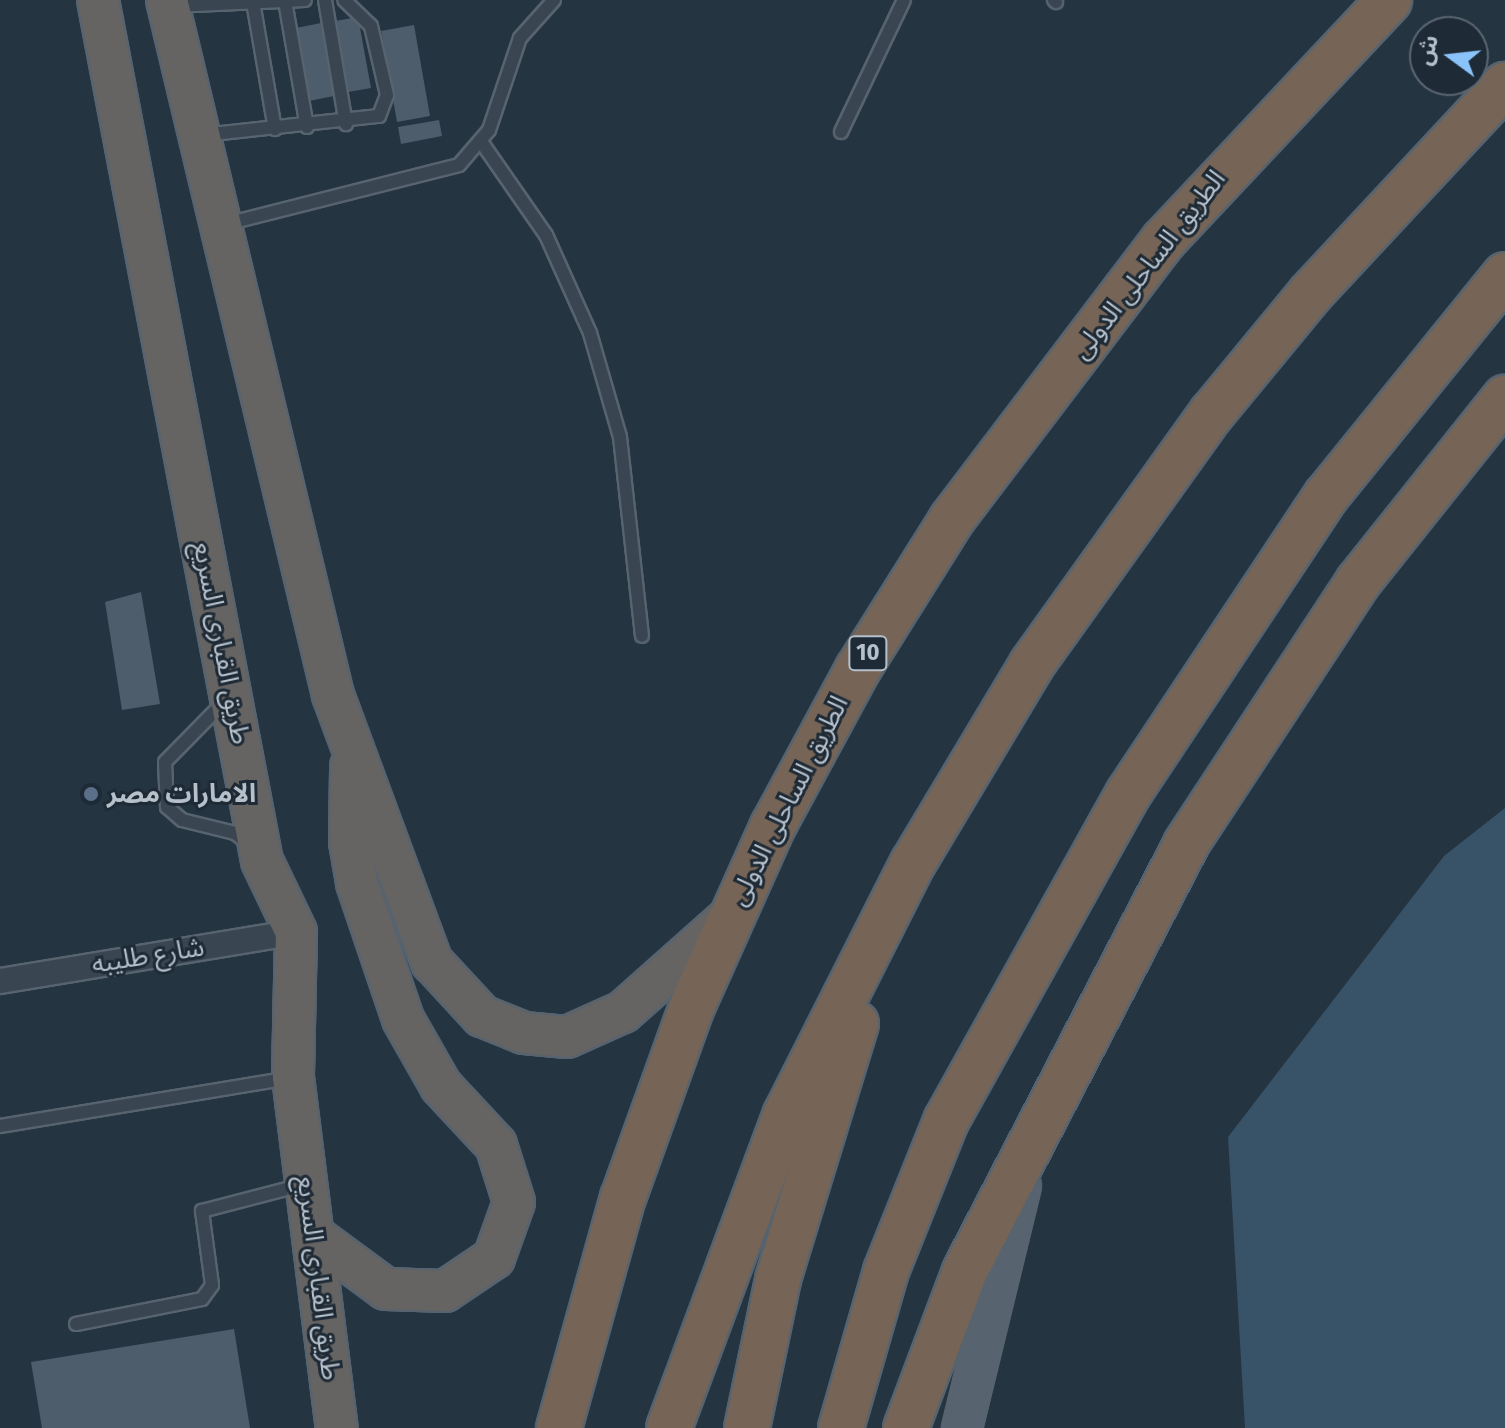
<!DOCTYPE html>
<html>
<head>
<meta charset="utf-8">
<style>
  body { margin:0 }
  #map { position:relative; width:1505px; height:1428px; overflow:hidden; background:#243440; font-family:"Fira Sans Condensed","Noto Sans Arabic",sans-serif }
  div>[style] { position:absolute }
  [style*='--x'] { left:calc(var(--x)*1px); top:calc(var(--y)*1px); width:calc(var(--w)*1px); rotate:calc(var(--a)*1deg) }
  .water>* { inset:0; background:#385268 }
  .building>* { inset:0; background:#4d5d6b }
  .roads { filter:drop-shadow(2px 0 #57636e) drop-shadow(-2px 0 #57636e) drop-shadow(0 2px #57636e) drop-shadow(0 -2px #57636e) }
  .service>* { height:12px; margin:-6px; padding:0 6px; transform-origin:6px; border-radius:6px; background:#394550 }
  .minor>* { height:24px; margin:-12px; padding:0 12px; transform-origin:12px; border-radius:12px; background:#394550 }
  .primary>* { height:38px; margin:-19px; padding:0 19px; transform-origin:19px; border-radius:19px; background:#576470 }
  .trunk>* { height:40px; margin:-20px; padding:0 20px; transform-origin:20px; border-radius:20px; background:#666463 }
  .motorway>* { height:44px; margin:-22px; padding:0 22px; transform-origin:22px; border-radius:22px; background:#766556 }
  .dots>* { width:22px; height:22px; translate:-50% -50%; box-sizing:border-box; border:4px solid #1e2a35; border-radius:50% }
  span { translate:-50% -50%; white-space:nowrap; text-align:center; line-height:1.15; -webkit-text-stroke:6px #1e2a35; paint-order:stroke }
  .shield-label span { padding:2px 6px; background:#1e2a35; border:2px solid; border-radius:6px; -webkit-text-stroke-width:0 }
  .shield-label { font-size:24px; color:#b5c0cb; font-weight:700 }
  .street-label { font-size:26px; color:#b5c0cb }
  .poi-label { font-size:26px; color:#b5c0cb; font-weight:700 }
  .left { translate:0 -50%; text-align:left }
  .north { position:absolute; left:1409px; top:16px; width:80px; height:80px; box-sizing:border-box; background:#1e2a35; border:2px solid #5a6671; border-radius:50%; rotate:285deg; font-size:22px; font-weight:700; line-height:32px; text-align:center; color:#b5c0cb }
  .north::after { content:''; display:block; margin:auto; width:28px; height:36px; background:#8ac3fa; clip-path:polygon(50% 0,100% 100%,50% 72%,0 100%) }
</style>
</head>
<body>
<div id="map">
  <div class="water">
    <div style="clip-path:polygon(1505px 808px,1505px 1428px,1245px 1428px,1228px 1137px,1444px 856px)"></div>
  </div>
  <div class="building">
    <div style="clip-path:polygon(358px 17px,371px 88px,348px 92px,335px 21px)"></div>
    <div style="clip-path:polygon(321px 23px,334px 96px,309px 101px,296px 28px)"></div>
    <div style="clip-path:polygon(414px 25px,430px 116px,397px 122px,381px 31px)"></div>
    <div style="clip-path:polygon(439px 120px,442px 136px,401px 144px,398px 127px)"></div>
    <div style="clip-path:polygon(141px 592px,160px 704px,122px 710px,105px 602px)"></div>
    <div style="clip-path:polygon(234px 1329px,250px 1428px,42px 1428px,31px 1362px)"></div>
  </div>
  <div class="roads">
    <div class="service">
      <div style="--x:325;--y:0;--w:126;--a:80.4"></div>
      <div style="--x:1054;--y:0;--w:3;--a:45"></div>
      <div style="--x:285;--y:1;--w:128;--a:80.1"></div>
      <div style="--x:253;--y:2;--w:129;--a:80.2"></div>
      <div style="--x:172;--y:6;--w:133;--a:-2.6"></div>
      <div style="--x:841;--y:132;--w:146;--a:-64.5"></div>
      <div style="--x:203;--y:135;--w:177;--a:-6.2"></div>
      <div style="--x:379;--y:116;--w:22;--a:-69"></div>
      <div style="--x:387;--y:95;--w:71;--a:-103.1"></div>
      <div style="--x:371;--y:26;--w:37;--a:-136"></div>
      <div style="--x:482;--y:143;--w:112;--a:55.2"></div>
      <div style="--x:546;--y:235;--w:107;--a:65.8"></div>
      <div style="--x:590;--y:333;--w:108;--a:73.9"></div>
      <div style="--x:620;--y:437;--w:200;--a:83.7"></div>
      <div style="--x:226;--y:224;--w:240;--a:-14.2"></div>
      <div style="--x:459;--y:165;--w:46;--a:-49.4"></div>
      <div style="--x:489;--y:130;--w:97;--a:-71.4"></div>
      <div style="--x:520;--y:38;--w:51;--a:-48.2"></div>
      <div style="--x:222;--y:704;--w:81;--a:134.5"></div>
      <div style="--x:165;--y:762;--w:45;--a:87.5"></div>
      <div style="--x:167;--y:807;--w:20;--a:41"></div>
      <div style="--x:182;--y:820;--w:55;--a:13.8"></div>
      <div style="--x:235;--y:833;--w:18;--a:38"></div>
      <div style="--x:0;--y:1126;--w:293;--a:-9.4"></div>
      <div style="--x:76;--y:1324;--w:128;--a:-11.2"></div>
      <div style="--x:202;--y:1299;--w:17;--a:-54"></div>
      <div style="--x:212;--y:1285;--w:75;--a:-97.7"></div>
      <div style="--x:202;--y:1211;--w:103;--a:-14.6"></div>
    </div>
    <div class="minor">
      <div style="--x:0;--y:981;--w:300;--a:-9.4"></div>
    </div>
    <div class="primary">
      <div style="--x:962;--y:1428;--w:249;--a:-76.3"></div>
    </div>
    <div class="trunk">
      <div style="--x:98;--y:0;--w:876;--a:79.22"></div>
      <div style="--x:262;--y:861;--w:79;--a:64.4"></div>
      <div style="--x:296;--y:932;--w:145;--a:91.2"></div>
      <div style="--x:293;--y:1077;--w:354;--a:82.9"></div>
      <div style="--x:167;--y:0;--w:715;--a:76.57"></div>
      <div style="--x:333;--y:695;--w:285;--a:69.7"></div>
      <div style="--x:432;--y:962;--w:74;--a:47.2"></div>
      <div style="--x:482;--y:1016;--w:45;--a:22"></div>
      <div style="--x:524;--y:1033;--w:43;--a:5.3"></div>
      <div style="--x:567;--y:1037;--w:61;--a:-24.1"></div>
      <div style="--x:623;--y:1012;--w:143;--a:-41.6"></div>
      <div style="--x:314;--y:1236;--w:89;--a:36.4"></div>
      <div style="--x:386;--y:1289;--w:59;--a:1.9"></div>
      <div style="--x:445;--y:1291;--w:59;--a:-34"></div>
      <div style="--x:494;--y:1258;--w:59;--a:-70.3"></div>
      <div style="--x:514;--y:1202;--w:60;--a:-107.5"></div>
      <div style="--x:496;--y:1145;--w:81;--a:-133"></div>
      <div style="--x:441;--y:1086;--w:77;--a:-119.6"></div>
      <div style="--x:403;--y:1019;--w:144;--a:-108.7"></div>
      <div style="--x:357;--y:883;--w:42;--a:-99.7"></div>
      <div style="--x:350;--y:842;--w:76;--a:-89.2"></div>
    </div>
    <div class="motorway">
      <div style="--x:559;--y:1428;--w:239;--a:-74.5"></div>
      <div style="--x:623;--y:1198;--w:201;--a:-70.2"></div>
      <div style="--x:691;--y:1009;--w:201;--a:-65.9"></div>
      <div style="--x:773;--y:826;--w:179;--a:-61.6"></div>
      <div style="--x:858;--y:669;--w:177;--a:-57.9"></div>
      <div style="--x:952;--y:519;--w:350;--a:-52.8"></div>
      <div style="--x:1164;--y:240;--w:329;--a:-46.8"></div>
      <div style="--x:669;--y:1428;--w:335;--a:-69.6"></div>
      <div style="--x:786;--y:1114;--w:281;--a:-63.2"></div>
      <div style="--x:913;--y:863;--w:232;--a:-59.1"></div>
      <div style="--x:1032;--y:664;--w:309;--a:-54.4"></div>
      <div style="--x:1212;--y:413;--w:154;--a:-50.5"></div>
      <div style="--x:1310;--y:294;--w:286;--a:-47"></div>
      <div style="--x:747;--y:1428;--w:152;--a:-78.2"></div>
      <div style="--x:778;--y:1279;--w:267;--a:-73"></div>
      <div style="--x:841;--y:1428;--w:163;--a:-74"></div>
      <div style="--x:886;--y:1271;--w:162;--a:-68.2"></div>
      <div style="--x:946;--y:1121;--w:374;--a:-60.9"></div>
      <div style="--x:1128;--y:794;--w:359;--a:-56.4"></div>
      <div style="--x:1327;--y:495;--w:283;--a:-51"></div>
      <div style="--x:906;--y:1428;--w:168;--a:-69.4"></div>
      <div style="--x:965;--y:1271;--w:481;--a:-62.6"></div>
      <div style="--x:1186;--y:844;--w:313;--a:-56.7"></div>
      <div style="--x:1358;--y:582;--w:236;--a:-51.4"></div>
    </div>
  </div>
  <div class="dots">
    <div style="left:91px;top:794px;background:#5c6f8a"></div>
  </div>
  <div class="shield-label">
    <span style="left:868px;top:653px">10</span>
  </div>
  <div class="street-label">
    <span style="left:1149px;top:265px;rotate:-52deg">الطريق الساحلى الدولى</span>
    <span style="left:221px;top:643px;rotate:79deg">طريق القبارى السريع</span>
    <span style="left:789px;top:801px;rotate:-63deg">الطريق الساحلى الدولى</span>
    <span style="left:148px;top:956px;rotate:-9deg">شارع طليبه</span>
    <span style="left:318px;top:1278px;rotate:83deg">طريق القبارى السريع</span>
  </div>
  <div class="poi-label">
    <span class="left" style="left:107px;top:794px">الامارات مصر</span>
  </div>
  <div class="north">ش</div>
</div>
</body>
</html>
